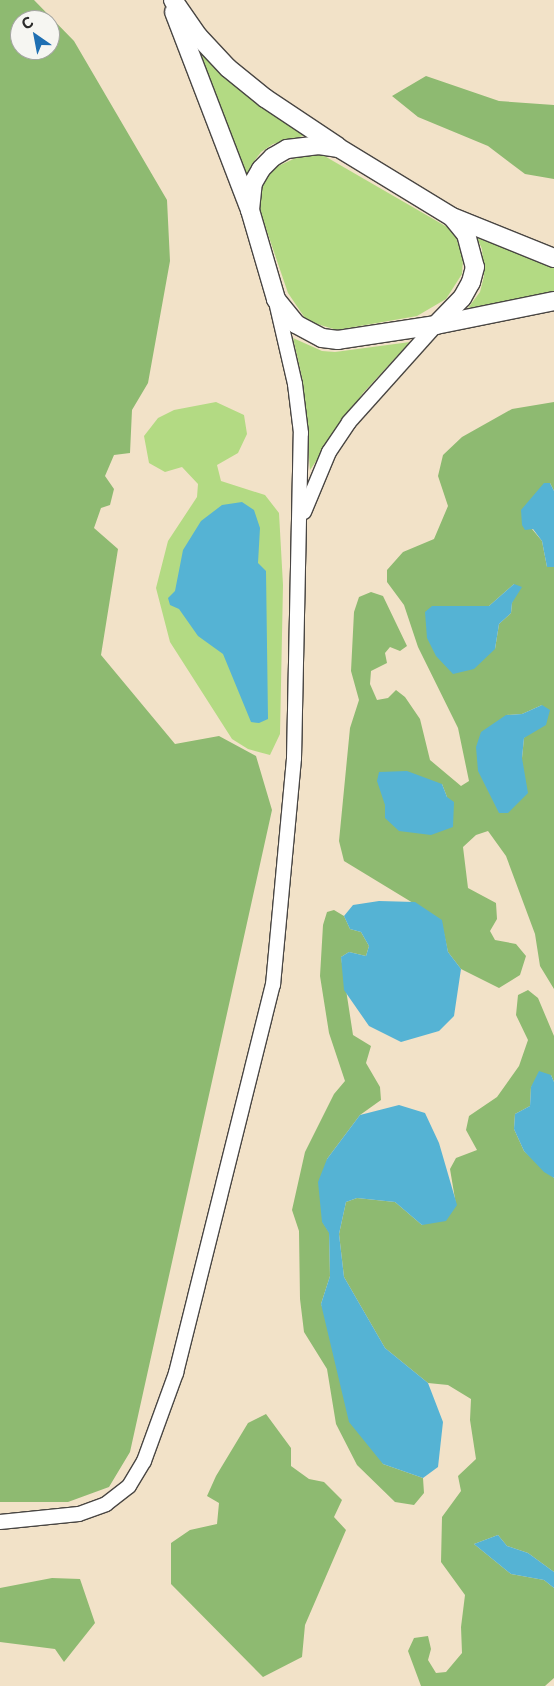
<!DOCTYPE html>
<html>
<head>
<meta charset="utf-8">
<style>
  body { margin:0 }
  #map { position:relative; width:554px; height:1686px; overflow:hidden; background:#f2e2c8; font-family:"Playpen Sans",sans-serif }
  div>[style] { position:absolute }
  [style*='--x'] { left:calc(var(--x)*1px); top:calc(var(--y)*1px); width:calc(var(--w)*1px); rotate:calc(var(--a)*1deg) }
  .green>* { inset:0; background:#b3da83 }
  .forest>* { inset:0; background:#8eba71 }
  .water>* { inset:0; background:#55b3d4 }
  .roads { filter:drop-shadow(1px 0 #494643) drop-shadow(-1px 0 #494643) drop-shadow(0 1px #494643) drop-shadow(0 -1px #494643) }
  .minor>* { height:14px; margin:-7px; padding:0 7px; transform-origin:7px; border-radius:7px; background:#fff }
  .tertiary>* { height:18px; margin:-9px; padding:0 9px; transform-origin:9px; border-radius:9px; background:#fff }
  span { translate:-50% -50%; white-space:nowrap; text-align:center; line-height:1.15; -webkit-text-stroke:4px #f6f6f2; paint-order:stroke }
  .north { position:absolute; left:10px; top:10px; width:50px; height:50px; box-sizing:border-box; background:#f6f6f2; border:1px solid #a5a5a2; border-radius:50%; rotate:327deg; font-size:14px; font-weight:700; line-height:20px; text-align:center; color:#2b2b2b }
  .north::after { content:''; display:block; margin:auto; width:18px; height:22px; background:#1f6fb2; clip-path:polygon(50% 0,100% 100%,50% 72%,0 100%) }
</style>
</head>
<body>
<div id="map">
  <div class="green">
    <div style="clip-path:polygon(195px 46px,223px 74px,307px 135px,273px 144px,261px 152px,252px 164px,246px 178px)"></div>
    <div style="clip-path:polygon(321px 154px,454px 231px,463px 259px,462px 274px,446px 299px,417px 316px,337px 330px,307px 321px,288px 293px,259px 208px,263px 184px,272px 169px,302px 155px)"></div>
    <div style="clip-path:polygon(477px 238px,554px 265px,554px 293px,468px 308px,480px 292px,484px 276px,482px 249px)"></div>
    <div style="clip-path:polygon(293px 338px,322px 351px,335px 352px,410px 342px,363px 393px,310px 470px,303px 382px)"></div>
    <div style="clip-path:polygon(216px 402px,244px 415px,247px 434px,238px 453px,217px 465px,221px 481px,265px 495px,279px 513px,283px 585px,280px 734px,270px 755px,248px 749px,232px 739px,170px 642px,156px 588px,168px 541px,197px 497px,198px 484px,182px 467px,165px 472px,149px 463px,144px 436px,158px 418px,174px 410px)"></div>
  </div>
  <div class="forest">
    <div style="clip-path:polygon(evenodd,0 0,34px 0,74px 41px,167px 200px,170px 261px,148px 383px,132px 410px,130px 453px,114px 455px,105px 476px,114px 489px,110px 505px,101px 508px,94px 528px,118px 549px,101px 655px,175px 744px,219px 736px,256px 756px,272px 810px,130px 1452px,109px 1487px,68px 1502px,0 1502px,0 0,20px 20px,50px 20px,50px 50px,20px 50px,20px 20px)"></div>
    <div style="clip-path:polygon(426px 76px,499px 101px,554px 105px,554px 179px,525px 174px,488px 146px,418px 117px,392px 96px)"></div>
    <div style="clip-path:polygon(evenodd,554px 402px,554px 491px,550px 483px,532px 529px,542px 541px,547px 567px,554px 567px,554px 989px,540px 966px,535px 934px,506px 856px,488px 831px,476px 835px,463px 847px,468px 888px,496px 903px,497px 919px,490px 931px,495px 940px,516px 944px,526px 956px,520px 975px,499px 988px,461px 969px,448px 952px,441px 920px,344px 861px,339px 841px,350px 728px,359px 700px,351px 671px,354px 612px,359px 597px,371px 592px,383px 596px,407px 646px,400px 651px,390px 647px,385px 653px,387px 663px,371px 671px,370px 684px,377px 700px,388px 698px,396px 690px,405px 697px,420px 719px,430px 760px,461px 786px,469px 781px,458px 728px,418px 647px,404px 605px,387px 582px,387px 570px,403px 552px,434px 539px,448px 506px,438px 476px,443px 455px,462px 437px,512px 409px,554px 402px,514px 584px,511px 613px,499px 624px,495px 649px,432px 607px,489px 606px,514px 584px,554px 402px,542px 705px,524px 738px,522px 758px,506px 715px,522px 714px,542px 705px,554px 402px,442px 784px,447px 797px,385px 818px,385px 805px,442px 784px)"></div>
    <div style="clip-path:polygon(334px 910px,344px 916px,350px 929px,361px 932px,369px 946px,366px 956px,349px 952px,341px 957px,353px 1035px,371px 1046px,366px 1063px,380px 1087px,381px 1100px,360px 1115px,327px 1159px,322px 1221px,329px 1232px,330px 1276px,321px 1304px,383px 1464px,423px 1478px,424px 1493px,414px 1505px,395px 1502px,357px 1465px,336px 1424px,327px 1369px,304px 1332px,300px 1299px,299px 1231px,292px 1210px,305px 1152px,334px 1094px,345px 1081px,329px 1033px,320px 976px,323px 925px,327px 912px)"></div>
    <div style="clip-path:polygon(528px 990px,538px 998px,554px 1036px,554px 1082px,551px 1075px,531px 1087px,530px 1106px,515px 1114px,514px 1129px,524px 1151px,554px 1178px,554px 1572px,528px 1553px,507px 1546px,498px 1535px,474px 1544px,511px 1574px,544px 1580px,554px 1588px,554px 1678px,545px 1686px,421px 1686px,408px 1651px,414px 1638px,428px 1636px,431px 1649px,428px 1660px,436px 1673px,446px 1672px,462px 1653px,461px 1627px,465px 1595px,441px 1562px,442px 1517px,461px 1491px,458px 1476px,476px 1459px,470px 1420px,471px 1399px,448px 1385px,428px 1383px,385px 1348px,344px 1277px,339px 1234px,346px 1202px,357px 1198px,395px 1202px,422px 1225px,456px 1205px,450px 1169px,456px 1158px,477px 1150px,466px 1130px,469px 1116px,497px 1097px,519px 1066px,528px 1040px,516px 1015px,518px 995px)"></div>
    <div style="clip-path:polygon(266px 1414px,291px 1448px,291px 1466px,309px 1479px,324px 1482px,342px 1500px,334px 1517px,346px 1530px,305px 1625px,302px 1657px,263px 1677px,171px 1584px,171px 1543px,190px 1530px,217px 1524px,219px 1503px,207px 1496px,216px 1476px,248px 1423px)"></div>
    <div style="clip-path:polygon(52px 1578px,80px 1579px,95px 1623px,64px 1662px,55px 1649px,0 1642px,0 1588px)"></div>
  </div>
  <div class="water">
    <div style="clip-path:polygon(544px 483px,550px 483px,554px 491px,554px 567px,547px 567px,542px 541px,533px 529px,525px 530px,522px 525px,521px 510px)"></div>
    <div style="clip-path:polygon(242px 502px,254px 510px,260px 528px,258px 563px,266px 571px,268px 719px,259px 723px,251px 722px,223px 654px,198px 636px,179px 609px,170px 605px,168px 598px,175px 591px,183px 550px,201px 521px,222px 505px)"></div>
    <div style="clip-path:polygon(514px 584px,522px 587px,512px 603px,511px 613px,499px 624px,495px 649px,474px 669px,453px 674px,436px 656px,427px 638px,425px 612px,432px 606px,489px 606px)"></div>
    <div style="clip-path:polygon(542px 705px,550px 710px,546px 725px,524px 738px,522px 758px,528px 793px,508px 813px,499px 813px,478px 771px,476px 747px,481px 732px,506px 715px,522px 714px)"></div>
    <div style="clip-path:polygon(407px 771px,442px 784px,447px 797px,454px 802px,453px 827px,431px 835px,399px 831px,385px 818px,385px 805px,377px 781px,379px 772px)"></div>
    <div style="clip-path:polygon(379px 901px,415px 902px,442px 920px,448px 952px,461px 969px,454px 1016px,439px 1031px,401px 1042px,369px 1026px,344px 990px,341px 957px,349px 952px,366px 956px,369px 946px,361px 932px,350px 929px,344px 916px,353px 905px)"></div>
    <div style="clip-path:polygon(539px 1071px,551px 1075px,554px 1082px,554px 1178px,544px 1172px,524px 1151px,514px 1129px,515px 1114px,530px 1106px,531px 1087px)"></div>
    <div style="clip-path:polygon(399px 1105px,425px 1113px,439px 1143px,457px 1205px,446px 1221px,422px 1225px,395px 1202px,357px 1198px,346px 1202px,339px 1234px,344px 1277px,385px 1348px,428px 1383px,443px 1422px,438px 1467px,423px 1478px,383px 1464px,349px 1422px,321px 1304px,330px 1276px,329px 1233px,322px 1222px,318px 1182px,327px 1159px,360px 1115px)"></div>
    <div style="clip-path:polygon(498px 1535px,507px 1546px,528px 1553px,554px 1572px,554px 1588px,544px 1580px,511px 1574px,474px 1544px)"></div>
  </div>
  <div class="roads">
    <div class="minor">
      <div style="--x:304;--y:512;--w:65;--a:-67.4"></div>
      <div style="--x:329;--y:452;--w:36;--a:-56"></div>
      <div style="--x:349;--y:422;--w:130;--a:-48.1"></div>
      <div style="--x:0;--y:1522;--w:79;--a:-5.8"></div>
      <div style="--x:79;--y:1514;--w:29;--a:-20"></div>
      <div style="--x:106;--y:1504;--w:29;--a:-38"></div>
      <div style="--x:129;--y:1486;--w:29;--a:-59"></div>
      <div style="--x:144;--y:1461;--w:94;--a:-70"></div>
      <div style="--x:176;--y:1373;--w:400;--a:-76"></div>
      <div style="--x:273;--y:985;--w:228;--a:-84.7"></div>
      <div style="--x:294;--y:758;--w:325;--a:-88.8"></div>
      <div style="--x:301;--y:433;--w:49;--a:-97"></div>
      <div style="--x:295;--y:384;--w:84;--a:-103"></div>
    </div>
    <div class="tertiary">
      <div style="--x:173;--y:0;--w:44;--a:55.2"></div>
      <div style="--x:198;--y:36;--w:44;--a:46.8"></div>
      <div style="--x:228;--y:68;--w:48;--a:39"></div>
      <div style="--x:265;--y:98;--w:87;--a:33.7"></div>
      <div style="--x:174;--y:12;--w:209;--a:69"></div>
      <div style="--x:319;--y:145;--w:20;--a:9"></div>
      <div style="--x:339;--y:148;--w:132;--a:31.4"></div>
      <div style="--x:452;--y:217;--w:22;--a:51"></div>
      <div style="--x:466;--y:234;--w:34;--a:75"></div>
      <div style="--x:475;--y:267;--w:16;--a:105"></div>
      <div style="--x:471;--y:282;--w:18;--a:119"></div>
      <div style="--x:462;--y:298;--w:37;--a:134"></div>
      <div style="--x:436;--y:325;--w:99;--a:171.3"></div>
      <div style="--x:338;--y:340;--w:16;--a:-173"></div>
      <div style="--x:322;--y:338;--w:30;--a:-152"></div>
      <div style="--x:296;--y:324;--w:32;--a:-129"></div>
      <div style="--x:276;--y:299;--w:93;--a:-106.3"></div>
      <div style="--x:250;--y:210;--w:27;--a:-84"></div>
      <div style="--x:253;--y:183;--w:16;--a:-60"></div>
      <div style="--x:261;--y:169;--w:17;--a:-45"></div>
      <div style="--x:273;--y:157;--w:16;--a:-30"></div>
      <div style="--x:287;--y:149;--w:32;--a:-7"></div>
      <div style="--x:455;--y:218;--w:107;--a:22"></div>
      <div style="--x:436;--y:325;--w:120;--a:-11.5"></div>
    </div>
  </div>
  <div class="north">С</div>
</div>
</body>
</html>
